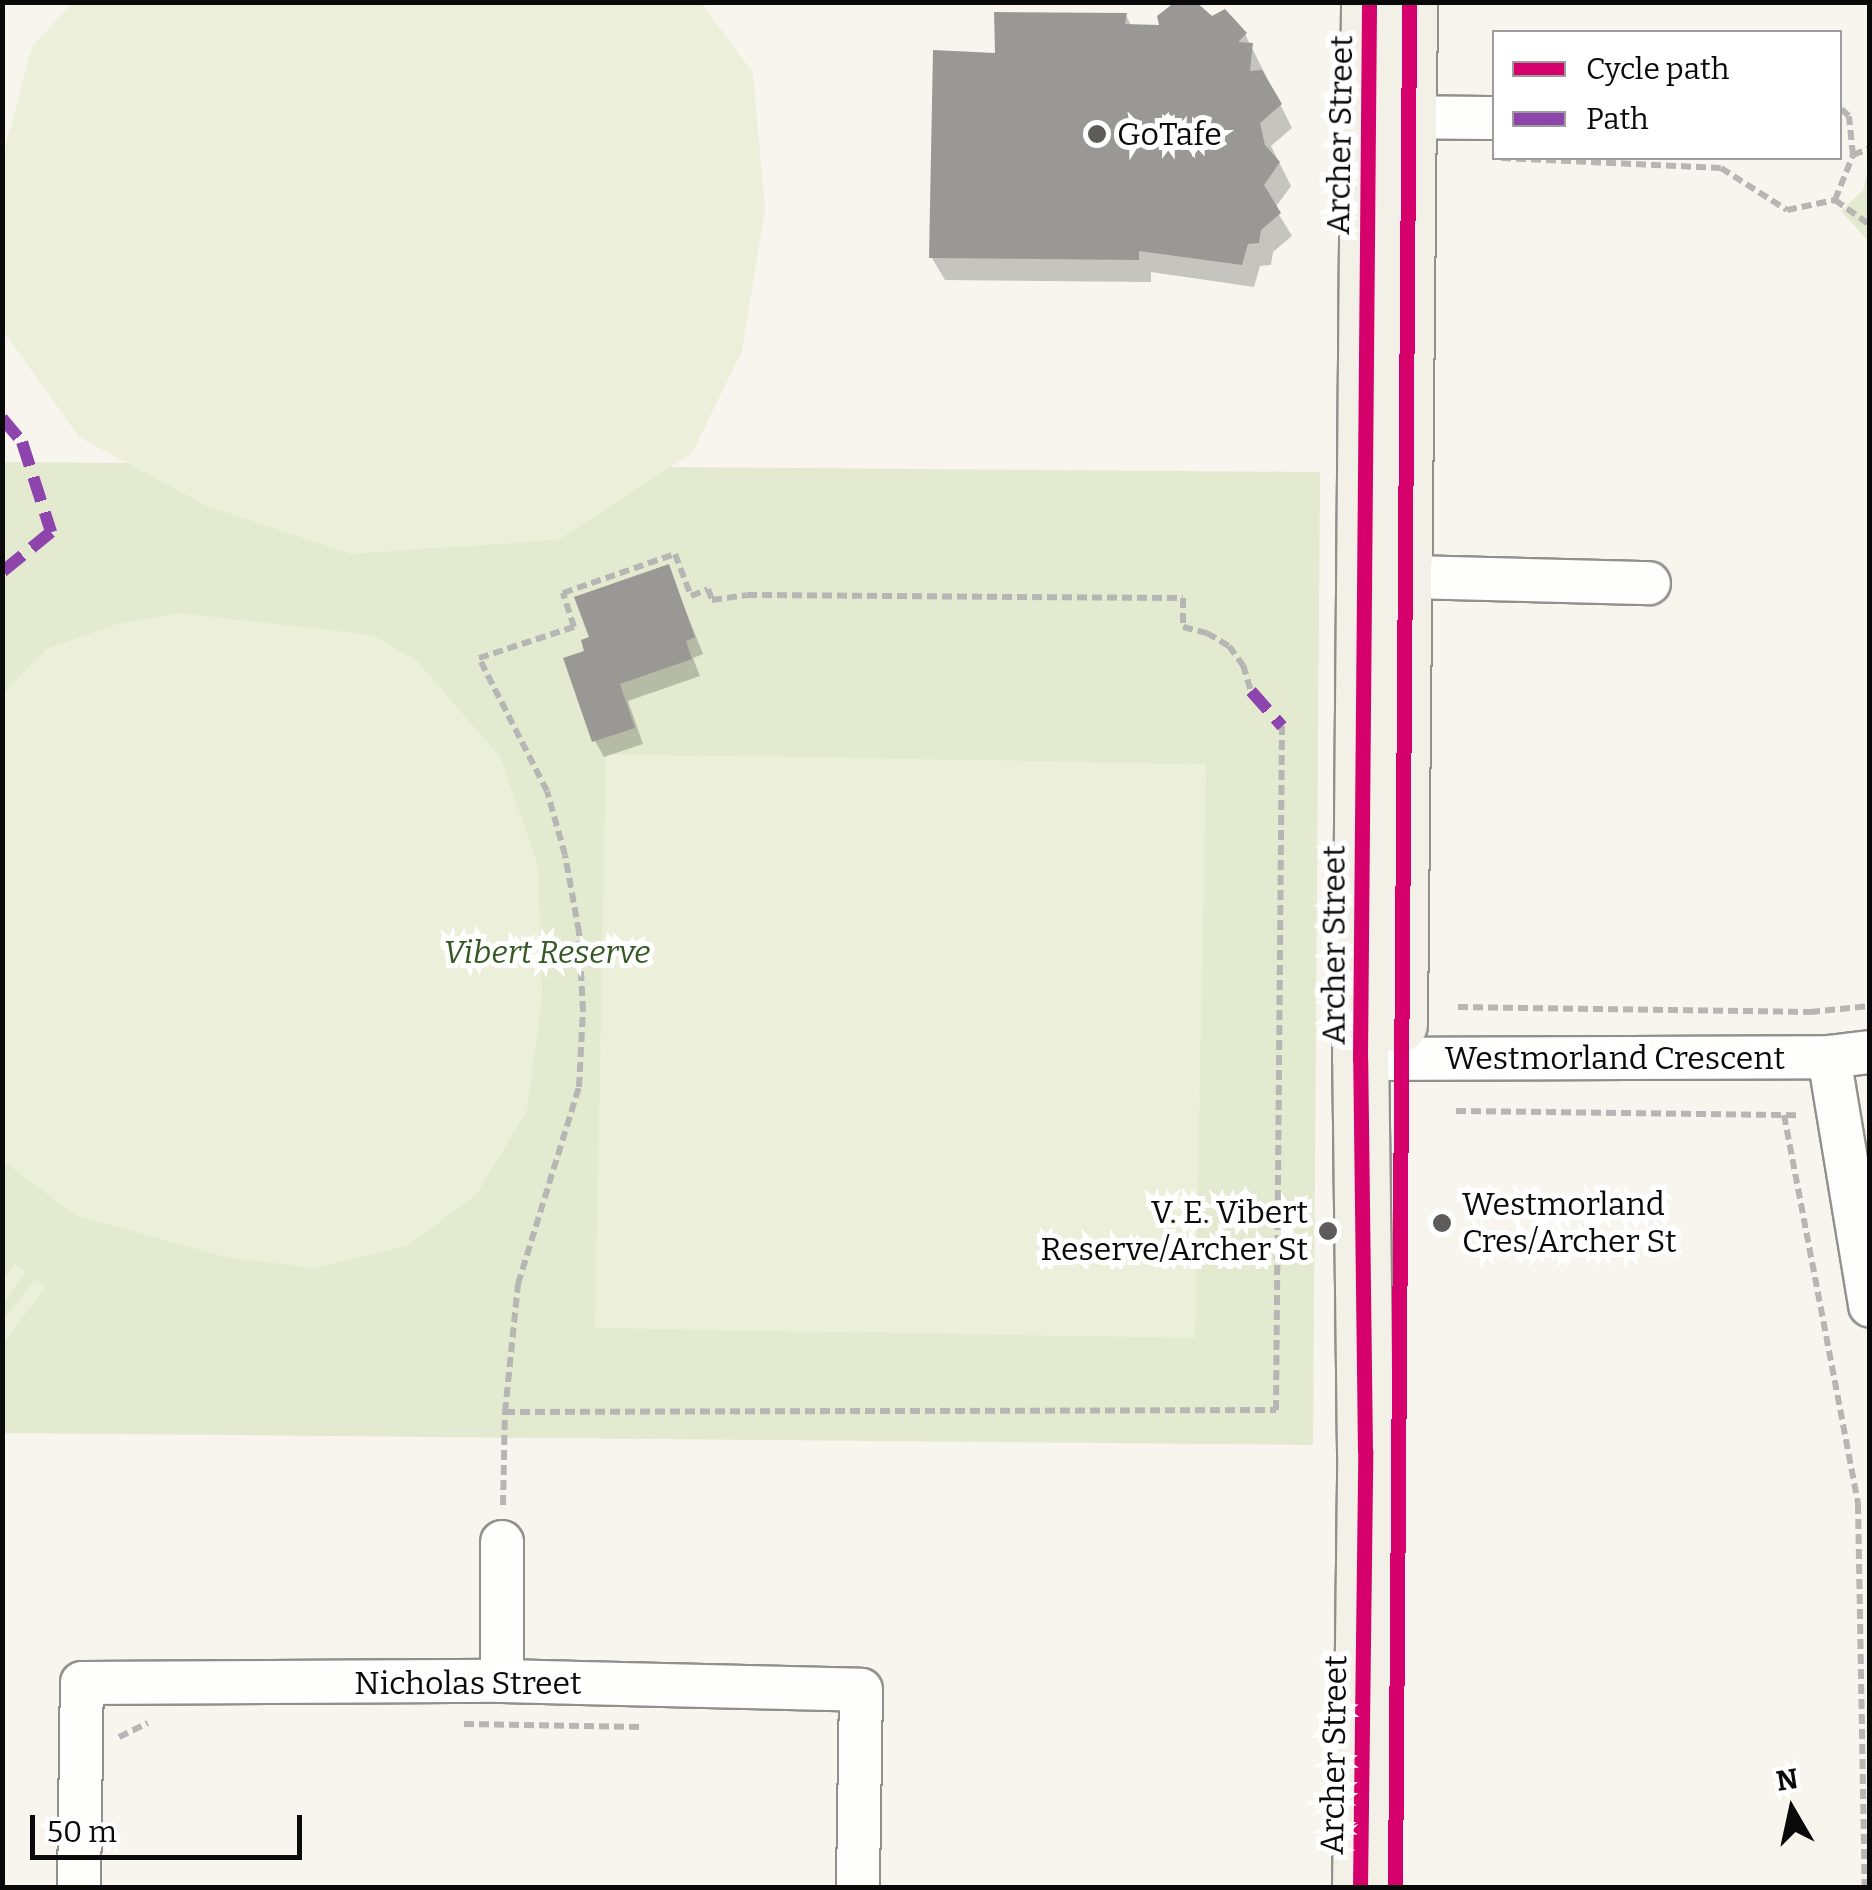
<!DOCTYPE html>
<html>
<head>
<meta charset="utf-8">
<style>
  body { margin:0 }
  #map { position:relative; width:1872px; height:1890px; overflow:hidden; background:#f8f5ee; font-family:Bitter,serif }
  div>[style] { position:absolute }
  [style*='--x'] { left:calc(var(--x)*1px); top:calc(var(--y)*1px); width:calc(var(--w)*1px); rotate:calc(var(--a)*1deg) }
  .green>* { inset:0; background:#e4ead0 }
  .pitch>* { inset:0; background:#ecefda }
  .shadow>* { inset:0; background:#0003 }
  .building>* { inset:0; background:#9a9894 }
  .path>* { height:6px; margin-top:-3px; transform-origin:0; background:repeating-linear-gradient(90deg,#b7b6b5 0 10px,transparent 0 15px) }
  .roads { filter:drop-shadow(2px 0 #91908d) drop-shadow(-2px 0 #91908d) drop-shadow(0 2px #91908d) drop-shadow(0 -2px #91908d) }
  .minor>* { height:42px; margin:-21px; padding:0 21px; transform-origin:21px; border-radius:21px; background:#fefefc }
  .secondary>* { height:55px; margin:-27.5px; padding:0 27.5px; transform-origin:27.5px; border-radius:27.5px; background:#f3f0e8 }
  .quiet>* { height:12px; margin-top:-6px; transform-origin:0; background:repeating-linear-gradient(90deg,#8e44ad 0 25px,transparent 0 37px) }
  .cycleway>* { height:15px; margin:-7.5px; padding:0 7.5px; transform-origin:7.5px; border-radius:7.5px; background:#d6006c }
  .dots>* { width:28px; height:28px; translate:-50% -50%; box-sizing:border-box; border:5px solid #fff; border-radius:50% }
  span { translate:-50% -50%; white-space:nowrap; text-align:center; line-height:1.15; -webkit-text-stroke:10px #fff; paint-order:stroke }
  .poi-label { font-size:32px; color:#0a0a0a }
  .left { translate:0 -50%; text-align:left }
  .right { translate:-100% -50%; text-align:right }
  .street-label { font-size:32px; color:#0a0a0a }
  .park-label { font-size:32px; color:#355824; font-style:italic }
  .frame { position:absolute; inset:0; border:5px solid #0a0a0a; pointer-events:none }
  .legend { position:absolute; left:1492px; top:30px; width:350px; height:130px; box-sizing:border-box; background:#fff; border:2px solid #9d9d9d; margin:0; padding:12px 18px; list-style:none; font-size:30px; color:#0a0a0a }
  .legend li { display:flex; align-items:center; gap:20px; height:50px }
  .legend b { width:50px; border:2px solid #9d9d9d }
  .north { position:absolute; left:1742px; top:1760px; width:100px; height:100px; -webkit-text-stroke:8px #fff; paint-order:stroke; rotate:351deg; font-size:28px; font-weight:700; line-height:40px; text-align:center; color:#0a0a0a }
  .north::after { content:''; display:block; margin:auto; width:35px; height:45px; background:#0a0a0a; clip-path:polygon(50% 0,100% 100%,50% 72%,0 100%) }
  .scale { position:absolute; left:30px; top:1815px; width:272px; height:45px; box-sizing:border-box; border:5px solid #0a0a0a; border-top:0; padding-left:12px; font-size:30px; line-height:35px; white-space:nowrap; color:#0a0a0a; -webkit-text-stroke:8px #fff; paint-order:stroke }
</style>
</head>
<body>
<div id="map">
  <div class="green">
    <div style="clip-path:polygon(1869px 165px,1870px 242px,1869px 242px,1841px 211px,1863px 190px)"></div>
    <div style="clip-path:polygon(3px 462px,1320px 472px,1313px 1445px,3px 1433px)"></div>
  </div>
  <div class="pitch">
    <div style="clip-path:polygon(73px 2px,701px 3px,753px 73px,765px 209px,742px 351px,692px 453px,558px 540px,351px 554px,205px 505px,79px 437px,2px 329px,3px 156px,32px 47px)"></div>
    <div style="clip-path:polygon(180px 613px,372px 635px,417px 661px,501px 758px,538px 866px,542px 997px,527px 1111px,476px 1195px,407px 1246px,314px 1268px,225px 1257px,75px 1215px,3px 1161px,3px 694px,46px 649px,117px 624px)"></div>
    <div style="clip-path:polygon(606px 754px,1206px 764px,1195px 1338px,595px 1328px)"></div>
    <div style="clip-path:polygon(15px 1264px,26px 1272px,3px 1303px,3px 1280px)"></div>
    <div style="clip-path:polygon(35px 1279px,46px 1287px,3px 1343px,3px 1321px)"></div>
  </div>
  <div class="shadow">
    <div style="clip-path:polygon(1126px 15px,1132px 27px,1162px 28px,1212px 19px,1245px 34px,1292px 128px,1271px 146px,1291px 186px,1275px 208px,1292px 236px,1273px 252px,1271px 265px,1260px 266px,1254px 287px,1151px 272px,1151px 282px,945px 280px,932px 258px,998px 55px)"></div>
    <div style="clip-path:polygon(668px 567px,703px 654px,693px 658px,700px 676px,628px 701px,643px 744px,604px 757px,595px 741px,588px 653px)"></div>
  </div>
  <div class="building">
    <div style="clip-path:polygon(1175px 2px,1196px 2px,1212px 16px,1225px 9px,1247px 33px,1238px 42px,1253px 43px,1250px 71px,1262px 70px,1282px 104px,1260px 123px,1265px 145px,1280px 162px,1264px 185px,1281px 213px,1261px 230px,1259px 243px,1248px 244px,1242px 265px,1139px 251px,1139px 260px,929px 258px,933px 50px,995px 53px,994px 12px,1127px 13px,1125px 24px,1159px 25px,1157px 16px)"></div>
    <div style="clip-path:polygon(669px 564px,695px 637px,686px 641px,692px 659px,620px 684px,635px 728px,592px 742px,563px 658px,584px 651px,581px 640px,589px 637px,574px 597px)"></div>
  </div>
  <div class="path">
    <div style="--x:1853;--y:155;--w:18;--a:-22"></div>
    <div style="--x:1501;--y:158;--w:220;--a:2.6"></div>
    <div style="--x:1721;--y:168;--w:78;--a:32.5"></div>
    <div style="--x:1787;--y:210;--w:49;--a:-11.8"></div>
    <div style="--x:1835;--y:200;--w:48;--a:-68.2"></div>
    <div style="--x:1853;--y:155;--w:39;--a:-96"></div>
    <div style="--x:1849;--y:116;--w:12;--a:-138"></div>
    <div style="--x:1835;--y:200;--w:43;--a:35.5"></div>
    <div style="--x:1458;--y:1007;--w:352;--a:0.8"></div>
    <div style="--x:1810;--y:1012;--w:60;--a:-5.7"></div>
    <div style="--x:1456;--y:1111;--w:344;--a:0.7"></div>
    <div style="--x:1784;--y:1115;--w:396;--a:79.2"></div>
    <div style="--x:1858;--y:1504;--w:384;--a:89"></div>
    <div style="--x:505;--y:1412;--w:771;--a:-0.15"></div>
    <div style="--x:1276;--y:1410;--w:684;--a:-89.5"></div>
    <div style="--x:503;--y:1505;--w:93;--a:-88.8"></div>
    <div style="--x:505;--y:1412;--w:129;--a:-84.2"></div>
    <div style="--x:518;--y:1284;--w:206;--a:-72.8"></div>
    <div style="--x:579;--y:1087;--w:76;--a:-87"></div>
    <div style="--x:583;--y:1011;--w:79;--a:-92.9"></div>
    <div style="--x:579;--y:932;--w:78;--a:-100.3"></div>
    <div style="--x:565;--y:855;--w:66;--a:-105.7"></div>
    <div style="--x:547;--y:791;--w:149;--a:-117.1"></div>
    <div style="--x:479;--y:658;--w:100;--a:-18.1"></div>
    <div style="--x:574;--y:627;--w:36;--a:-108"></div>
    <div style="--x:563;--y:593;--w:119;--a:-19.2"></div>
    <div style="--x:675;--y:554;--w:45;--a:69.1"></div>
    <div style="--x:691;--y:596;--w:18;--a:-22"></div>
    <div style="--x:708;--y:589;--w:12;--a:70"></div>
    <div style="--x:712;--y:600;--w:35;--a:-8"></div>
    <div style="--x:747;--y:595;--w:436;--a:0.4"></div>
    <div style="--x:1183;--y:598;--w:29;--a:90"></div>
    <div style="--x:1183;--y:627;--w:25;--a:14"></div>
    <div style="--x:1207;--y:633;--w:26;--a:31"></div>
    <div style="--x:1229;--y:646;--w:24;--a:54"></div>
    <div style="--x:1243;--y:665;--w:27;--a:73"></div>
    <div style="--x:464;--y:1724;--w:178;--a:1"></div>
    <div style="--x:119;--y:1737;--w:32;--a:-26"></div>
  </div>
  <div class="roads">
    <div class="minor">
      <div style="--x:1380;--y:117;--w:114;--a:0.5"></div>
      <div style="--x:1375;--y:576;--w:274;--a:1.5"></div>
      <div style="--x:1829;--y:1057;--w:252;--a:80.6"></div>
      <div style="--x:1360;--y:1059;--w:469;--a:-0.2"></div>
      <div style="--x:1829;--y:1057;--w:41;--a:-7"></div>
      <div style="--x:502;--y:1681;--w:139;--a:-90"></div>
      <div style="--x:79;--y:1888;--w:205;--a:-89.2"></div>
      <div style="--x:82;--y:1683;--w:420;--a:-0.3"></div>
      <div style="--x:502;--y:1681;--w:359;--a:1.4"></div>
      <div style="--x:861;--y:1690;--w:198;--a:90.9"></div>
    </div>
    <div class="secondary">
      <div style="--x:1399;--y:1024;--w:1022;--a:-89.44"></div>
      <div style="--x:1360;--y:1888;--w:437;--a:-89.3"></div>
      <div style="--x:1365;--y:1451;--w:392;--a:-90.7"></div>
      <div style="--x:1360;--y:1059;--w:1057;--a:-89.51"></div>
    </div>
  </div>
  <div class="quiet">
    <div style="--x:2;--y:418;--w:31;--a:50"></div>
    <div style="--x:22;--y:442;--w:95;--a:72.1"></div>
    <div style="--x:51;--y:532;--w:63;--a:140.8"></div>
    <div style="--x:1251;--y:691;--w:47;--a:48.5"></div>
  </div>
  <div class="cycleway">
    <div style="--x:1360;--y:1888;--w:437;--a:-89.3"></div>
    <div style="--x:1365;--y:1451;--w:392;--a:-90.7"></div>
    <div style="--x:1360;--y:1059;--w:1057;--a:-89.51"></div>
    <div style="--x:1395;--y:1888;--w:1886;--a:-89.57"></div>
  </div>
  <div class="dots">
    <div style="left:1097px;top:134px;background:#5d5c5a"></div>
    <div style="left:1442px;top:1223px;background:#5d5c5a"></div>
    <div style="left:1328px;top:1231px;background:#5d5c5a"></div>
  </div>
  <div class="poi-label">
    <span class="left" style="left:1117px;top:134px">GoTafe</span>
    <span class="left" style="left:1462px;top:1223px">Westmorland<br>Cres/Archer St</span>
    <span class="right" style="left:1308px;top:1231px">V. E. Vibert<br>Reserve/Archer St</span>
  </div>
  <div class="street-label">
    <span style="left:1340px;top:135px;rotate:-89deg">Archer Street</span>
    <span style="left:1334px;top:945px;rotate:-90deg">Archer Street</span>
    <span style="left:1615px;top:1058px">Westmorland Crescent</span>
    <span style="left:468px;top:1683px">Nicholas Street</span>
    <span style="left:1334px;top:1755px;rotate:-89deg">Archer Street</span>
  </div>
  <div class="park-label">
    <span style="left:547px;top:952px">Vibert Reserve</span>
  </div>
  <div class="frame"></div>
  <ul class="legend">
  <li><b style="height:12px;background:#d6006c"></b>Cycle path</li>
  <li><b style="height:12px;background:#8e44ad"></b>Path</li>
  </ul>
  <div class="north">N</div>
  <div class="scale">50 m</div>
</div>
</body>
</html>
